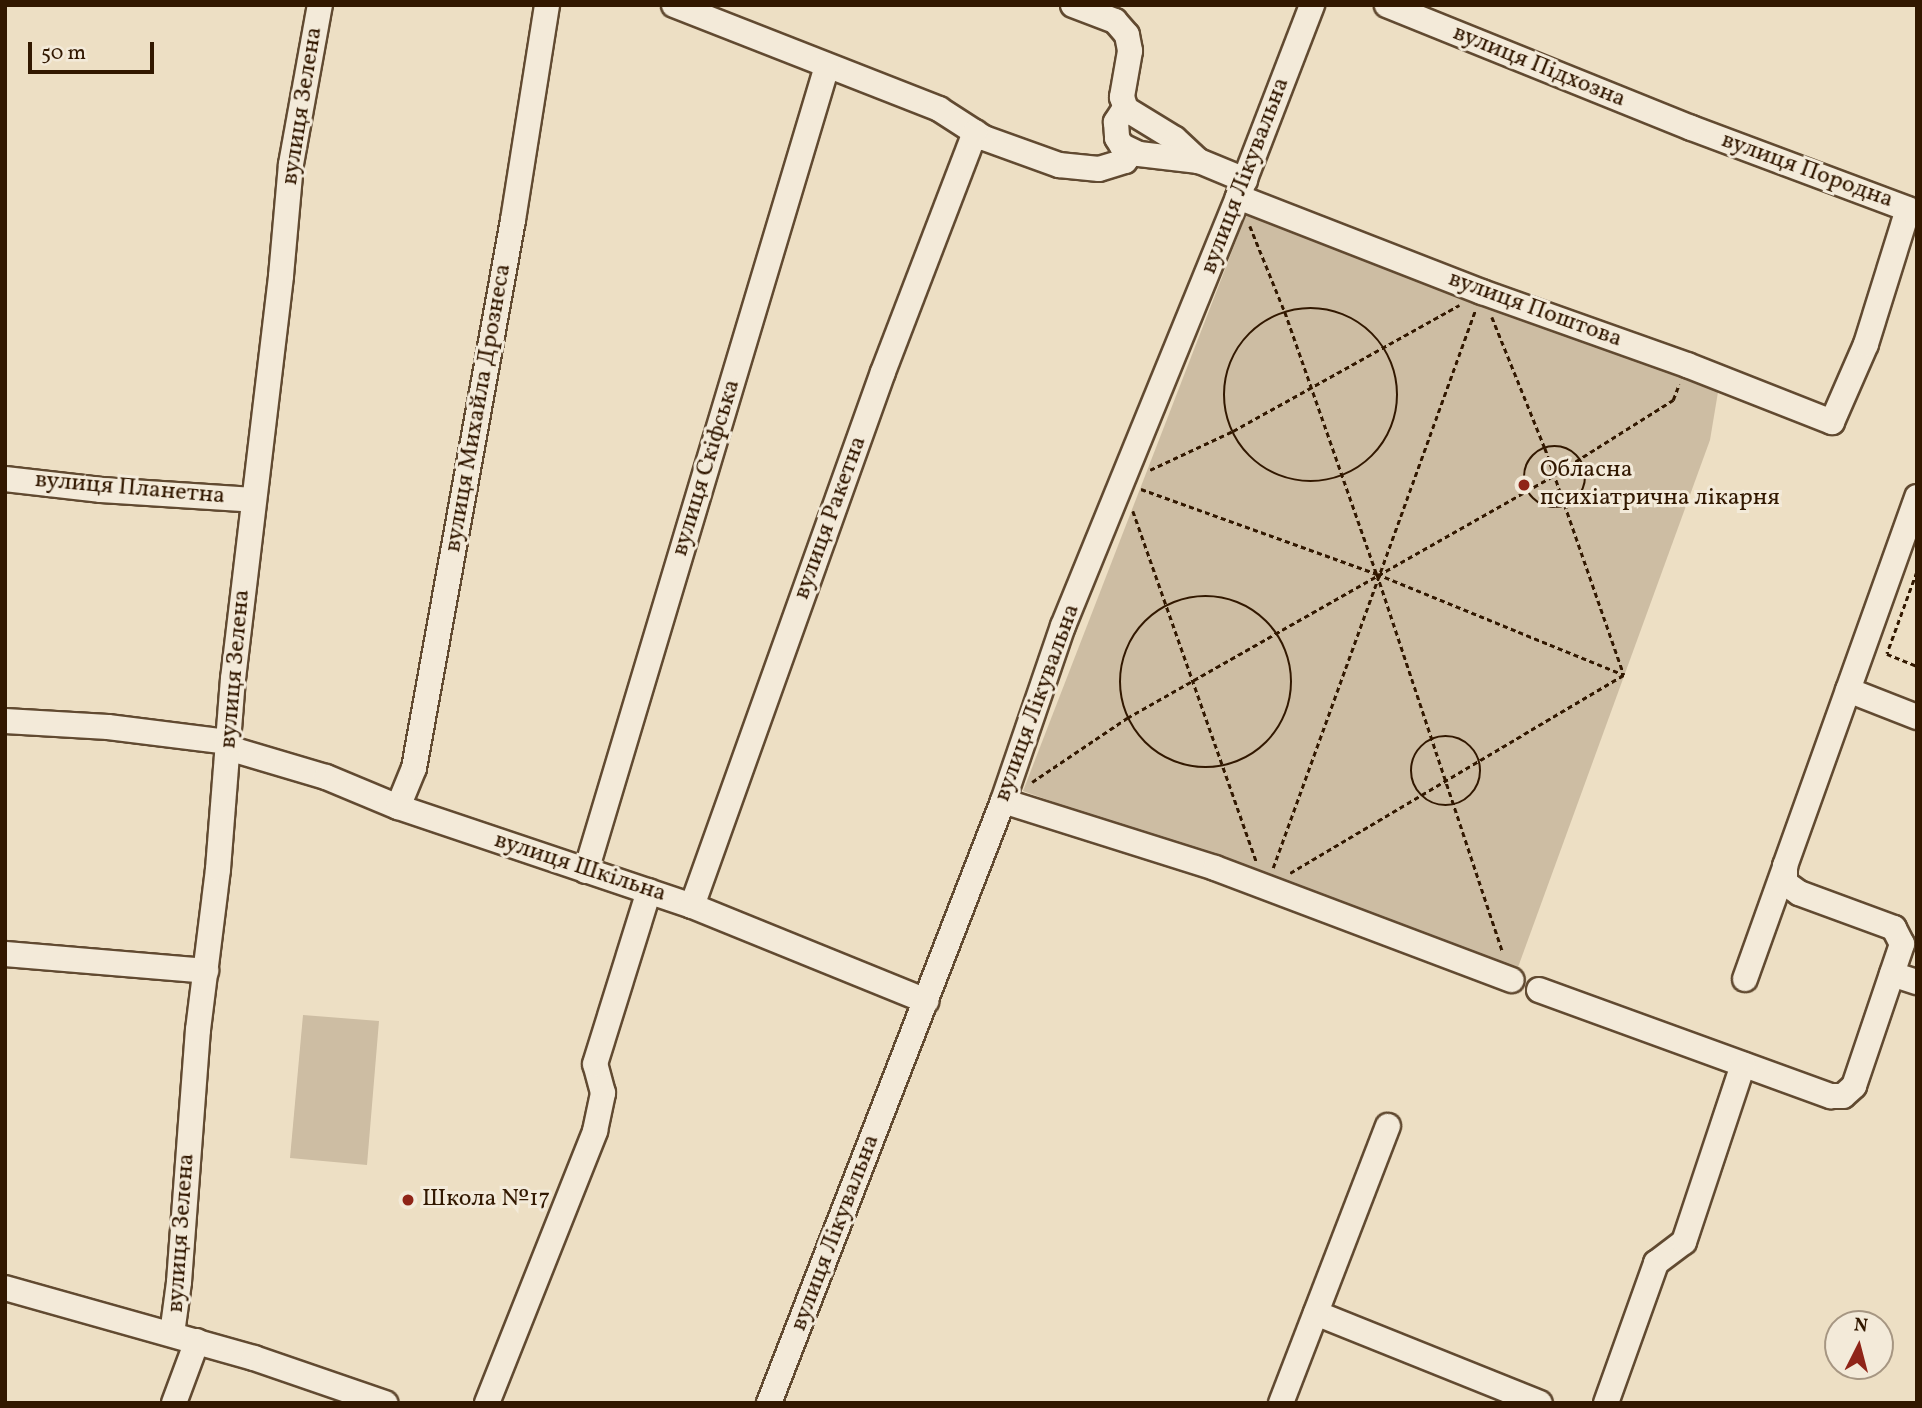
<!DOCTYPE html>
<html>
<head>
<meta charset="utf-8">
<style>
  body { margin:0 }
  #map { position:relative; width:1922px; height:1408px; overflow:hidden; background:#eddfc4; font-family:Vollkorn,serif }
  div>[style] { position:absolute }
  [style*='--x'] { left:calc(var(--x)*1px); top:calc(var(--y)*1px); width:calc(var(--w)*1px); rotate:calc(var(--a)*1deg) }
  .green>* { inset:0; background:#cdbda3 }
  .path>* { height:2.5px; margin-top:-1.25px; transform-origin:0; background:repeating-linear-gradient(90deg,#321800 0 5px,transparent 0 8.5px) }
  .path>.ring { margin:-1.25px; padding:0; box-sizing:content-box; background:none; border:2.5px solid #321800; border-radius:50% }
  .roads { filter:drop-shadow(2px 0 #614a31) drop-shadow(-2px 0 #614a31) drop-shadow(0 2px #614a31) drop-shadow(0 -2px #614a31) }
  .minor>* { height:24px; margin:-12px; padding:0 12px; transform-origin:12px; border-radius:12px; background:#f3ead9 }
  .dots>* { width:19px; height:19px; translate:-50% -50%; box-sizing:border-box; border:4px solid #f3ead9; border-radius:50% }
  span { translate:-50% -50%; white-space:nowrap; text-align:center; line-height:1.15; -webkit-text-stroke:6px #f3ead9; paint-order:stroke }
  .street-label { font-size:24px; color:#321800 }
  .poi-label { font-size:24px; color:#321800 }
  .left { translate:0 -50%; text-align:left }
  .frame { position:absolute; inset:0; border:7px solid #321800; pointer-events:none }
  .north { position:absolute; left:1824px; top:1310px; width:70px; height:70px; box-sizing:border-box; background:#f3ead9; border:2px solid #a69682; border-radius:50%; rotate:6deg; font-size:19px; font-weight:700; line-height:28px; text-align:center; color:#321800 }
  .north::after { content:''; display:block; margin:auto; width:24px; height:32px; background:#8f2418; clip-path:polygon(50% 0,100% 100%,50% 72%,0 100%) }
  .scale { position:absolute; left:28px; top:42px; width:126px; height:32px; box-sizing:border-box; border:4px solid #321800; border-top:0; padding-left:9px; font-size:21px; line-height:24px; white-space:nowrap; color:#321800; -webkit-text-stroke:5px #f3ead9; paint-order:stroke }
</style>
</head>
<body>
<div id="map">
  <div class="green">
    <div style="clip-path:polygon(1248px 210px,1718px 392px,1710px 440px,1517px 970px,1023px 791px)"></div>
    <div style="clip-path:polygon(303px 1015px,379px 1021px,367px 1165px,290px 1158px)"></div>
  </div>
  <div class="path">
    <div style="--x:1250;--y:226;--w:93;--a:67.9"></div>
    <div style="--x:1285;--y:312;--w:278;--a:70.7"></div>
    <div style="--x:1377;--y:574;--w:399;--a:71.6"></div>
    <div class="ring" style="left:1224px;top:308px;width:171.5px;height:171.5px"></div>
    <div style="--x:1492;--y:317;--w:141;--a:68"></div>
    <div style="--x:1545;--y:448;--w:240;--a:70.8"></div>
    <div class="ring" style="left:1524px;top:446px;width:59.5px;height:59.5px"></div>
    <div style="--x:1150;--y:470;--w:92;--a:-25.2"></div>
    <div style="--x:1233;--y:431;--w:259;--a:-29.1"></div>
    <div style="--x:1141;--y:489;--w:251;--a:19.8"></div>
    <div style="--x:1377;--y:574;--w:267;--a:22.2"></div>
    <div style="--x:1133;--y:511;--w:371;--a:70.6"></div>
    <div style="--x:1917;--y:572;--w:87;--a:110.1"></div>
    <div style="--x:1887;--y:654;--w:32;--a:22"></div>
    <div class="ring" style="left:1120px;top:596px;width:169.5px;height:169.5px"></div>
    <div class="ring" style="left:1411px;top:736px;width:67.5px;height:67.5px"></div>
    <div style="--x:1032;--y:782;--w:115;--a:-34"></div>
    <div style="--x:1127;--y:718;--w:491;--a:-29.6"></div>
    <div style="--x:1554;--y:475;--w:141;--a:-32.2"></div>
    <div style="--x:1673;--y:400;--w:17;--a:-69"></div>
    <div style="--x:1273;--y:868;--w:592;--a:-70.07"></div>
    <div style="--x:1290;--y:873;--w:388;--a:-30.7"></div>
  </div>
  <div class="roads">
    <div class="minor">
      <div style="--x:674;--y:5;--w:285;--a:21.4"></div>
      <div style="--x:939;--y:109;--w:54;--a:32.8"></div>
      <div style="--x:984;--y:138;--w:80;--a:19.8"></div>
      <div style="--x:1059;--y:165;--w:40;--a:5.7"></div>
      <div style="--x:1099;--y:169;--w:27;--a:-17"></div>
      <div style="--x:1125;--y:161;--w:11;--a:-56"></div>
      <div style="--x:1073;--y:5;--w:45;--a:20.9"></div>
      <div style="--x:1115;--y:21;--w:18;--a:49"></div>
      <div style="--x:1127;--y:35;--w:16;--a:79"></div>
      <div style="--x:1130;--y:51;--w:47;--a:99.9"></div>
      <div style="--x:1122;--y:97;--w:13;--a:72"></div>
      <div style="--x:1126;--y:109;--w:57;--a:31.5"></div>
      <div style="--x:1175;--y:139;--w:33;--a:43"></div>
      <div style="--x:1199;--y:161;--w:50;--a:22.4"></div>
      <div style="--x:1125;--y:108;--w:17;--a:123"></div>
      <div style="--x:1116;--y:122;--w:16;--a:86"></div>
      <div style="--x:1117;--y:138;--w:9;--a:58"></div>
      <div style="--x:1122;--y:146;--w:19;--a:25"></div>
      <div style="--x:1139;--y:154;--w:60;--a:6.7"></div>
      <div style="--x:1238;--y:197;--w:262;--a:21.3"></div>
      <div style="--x:1482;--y:292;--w:218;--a:19.6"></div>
      <div style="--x:1687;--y:365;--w:156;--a:21.5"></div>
      <div style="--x:1832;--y:422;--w:85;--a:-66.4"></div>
      <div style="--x:1866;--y:344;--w:141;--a:-72.7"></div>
      <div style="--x:1908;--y:209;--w:232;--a:-159.5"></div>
      <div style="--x:1691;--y:128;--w:328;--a:-158"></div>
      <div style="--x:5;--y:479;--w:97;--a:6.5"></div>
      <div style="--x:101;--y:490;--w:153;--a:3.7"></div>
      <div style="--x:1848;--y:690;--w:74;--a:21.4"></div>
      <div style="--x:5;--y:721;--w:103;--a:3.3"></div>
      <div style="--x:108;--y:727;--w:122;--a:7.1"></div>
      <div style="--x:228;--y:748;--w:102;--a:16.5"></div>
      <div style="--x:326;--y:777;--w:78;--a:22.6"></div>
      <div style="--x:398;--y:807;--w:310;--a:18.6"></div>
      <div style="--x:692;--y:906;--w:253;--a:22.1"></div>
      <div style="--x:1003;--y:801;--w:222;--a:17.5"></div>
      <div style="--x:1215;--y:868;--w:317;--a:20.7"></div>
      <div style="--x:398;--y:807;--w:42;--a:-67.7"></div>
      <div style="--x:414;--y:768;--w:557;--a:-79.76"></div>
      <div style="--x:513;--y:220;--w:218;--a:-81"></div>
      <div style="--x:586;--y:871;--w:840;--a:-73.33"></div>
      <div style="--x:692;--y:906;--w:567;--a:-70.32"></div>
      <div style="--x:883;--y:372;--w:257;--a:-69"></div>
      <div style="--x:5;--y:954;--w:202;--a:4.8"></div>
      <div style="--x:1892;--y:974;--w:26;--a:18"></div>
      <div style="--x:1745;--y:979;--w:119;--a:-70.3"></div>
      <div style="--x:1539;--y:990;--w:311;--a:20"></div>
      <div style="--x:1831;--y:1096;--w:12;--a:0"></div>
      <div style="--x:1843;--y:1096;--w:15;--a:-42"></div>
      <div style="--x:1854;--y:1086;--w:150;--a:-71.3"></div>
      <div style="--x:1902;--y:944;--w:18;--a:-117"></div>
      <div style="--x:1894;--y:928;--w:101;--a:-159.8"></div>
      <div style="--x:1799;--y:893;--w:17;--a:-144"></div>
      <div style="--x:1785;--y:883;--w:17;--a:-90"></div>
      <div style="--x:1785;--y:866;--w:392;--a:-70.3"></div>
      <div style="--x:5;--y:1288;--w:259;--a:15.7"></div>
      <div style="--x:254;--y:1358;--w:139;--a:19"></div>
      <div style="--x:1316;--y:1313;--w:241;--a:21.9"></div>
      <div style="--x:172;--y:1334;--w:52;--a:-82.3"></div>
      <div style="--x:179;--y:1282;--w:253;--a:-85.7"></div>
      <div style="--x:198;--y:1030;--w:162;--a:-82.9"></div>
      <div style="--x:218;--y:869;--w:191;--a:-85.5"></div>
      <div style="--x:233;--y:679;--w:406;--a:-83.2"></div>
      <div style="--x:281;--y:276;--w:112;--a:-84.9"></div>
      <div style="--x:291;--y:164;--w:162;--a:-79.7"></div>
      <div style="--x:174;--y:1403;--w:66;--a:-69.6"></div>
      <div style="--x:487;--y:1403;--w:293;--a:-68.3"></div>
      <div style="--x:595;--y:1131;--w:39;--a:-78"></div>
      <div style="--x:603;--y:1093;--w:30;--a:-105"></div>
      <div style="--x:595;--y:1064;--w:181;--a:-72.7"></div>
      <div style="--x:769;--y:1403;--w:646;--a:-68.76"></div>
      <div style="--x:1003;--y:801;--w:185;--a:-71.1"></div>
      <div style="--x:1063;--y:626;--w:463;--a:-67.8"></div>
      <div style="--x:1238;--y:197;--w:206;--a:-68.9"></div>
      <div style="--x:1281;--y:1403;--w:297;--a:-68.9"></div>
      <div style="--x:1606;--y:1403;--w:149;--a:-70.3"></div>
      <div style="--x:1656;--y:1263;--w:35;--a:-37"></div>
      <div style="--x:1684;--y:1242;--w:187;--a:-71.6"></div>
    </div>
  </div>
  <div class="dots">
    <div style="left:1524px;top:485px;background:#8f2418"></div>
    <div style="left:408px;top:1200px;background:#8f2418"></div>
  </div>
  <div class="street-label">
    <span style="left:1539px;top:67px;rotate:22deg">вулиця Підхозна</span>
    <span style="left:303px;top:106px;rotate:-81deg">вулиця Зелена</span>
    <span style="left:1807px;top:171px;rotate:20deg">вулиця Породна</span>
    <span style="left:1246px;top:176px;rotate:-69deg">вулиця Лікувальна</span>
    <span style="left:1535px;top:310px;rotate:20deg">вулиця Поштова</span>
    <span style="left:479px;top:408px;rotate:-80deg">вулиця Михайла Дрознеса</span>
    <span style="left:707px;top:468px;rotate:-73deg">вулиця Скіфська</span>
    <span style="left:130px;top:489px;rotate:5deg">вулиця Планетна</span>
    <span style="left:831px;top:518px;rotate:-70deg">вулиця Ракетна</span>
    <span style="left:236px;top:669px;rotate:-85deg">вулиця Зелена</span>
    <span style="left:1038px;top:703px;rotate:-70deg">вулиця Лікувальна</span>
    <span style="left:580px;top:868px;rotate:18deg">вулиця Шкільна</span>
    <span style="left:182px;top:1233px;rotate:-86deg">вулиця Зелена</span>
    <span style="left:836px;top:1233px;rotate:-69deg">вулиця Лікувальна</span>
  </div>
  <div class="poi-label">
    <span class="left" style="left:1540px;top:485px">Обласна<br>психіатрична лікарня</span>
    <span class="left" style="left:422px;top:1200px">Школа №17</span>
  </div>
  <div class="frame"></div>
  <div class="north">N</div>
  <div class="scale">50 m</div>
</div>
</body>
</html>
